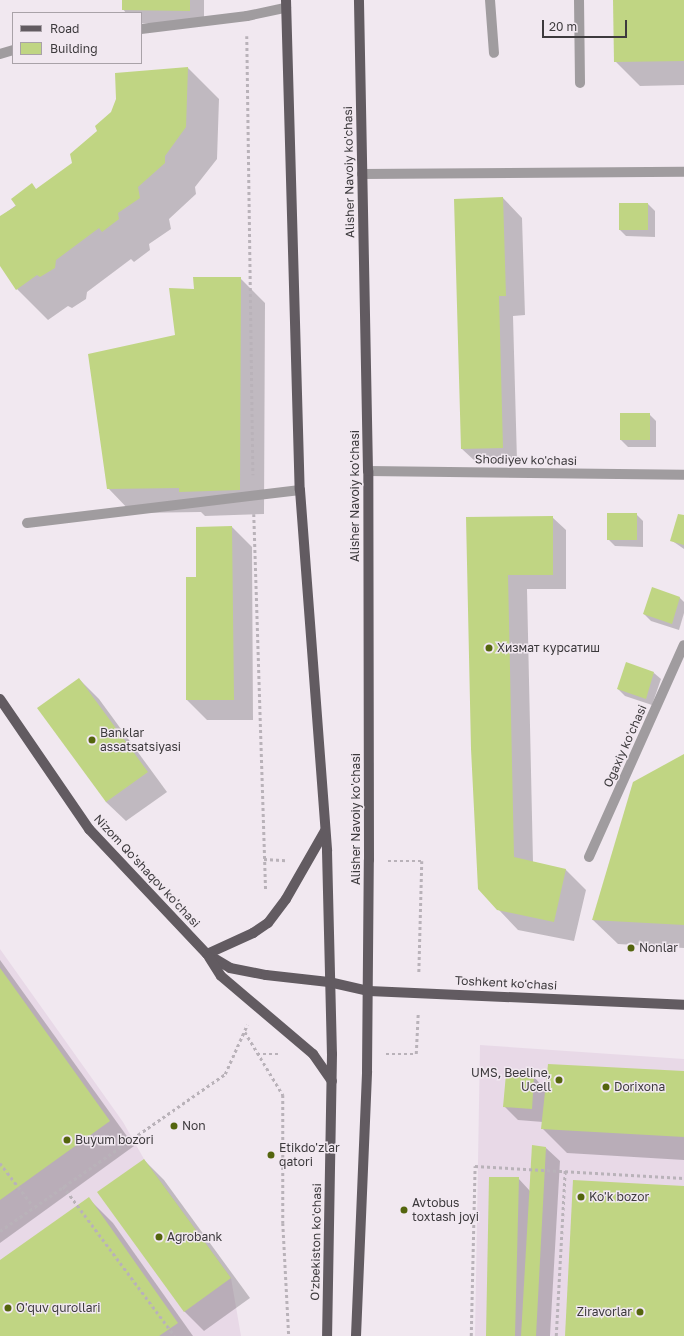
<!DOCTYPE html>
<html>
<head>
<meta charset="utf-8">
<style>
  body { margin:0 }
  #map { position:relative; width:684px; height:1336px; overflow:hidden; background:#f1e8f0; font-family:"Golos Text",sans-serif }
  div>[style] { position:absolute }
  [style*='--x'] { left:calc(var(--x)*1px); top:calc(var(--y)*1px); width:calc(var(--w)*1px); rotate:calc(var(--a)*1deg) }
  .built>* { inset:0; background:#e8d9e7 }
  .shadow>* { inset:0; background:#0003 }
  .building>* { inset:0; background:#c0d583 }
  .path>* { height:2.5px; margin-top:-1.25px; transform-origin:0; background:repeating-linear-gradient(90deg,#b9b2b9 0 3px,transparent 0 6px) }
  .minor>* { height:10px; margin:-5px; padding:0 5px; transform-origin:5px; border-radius:5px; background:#a09c9f }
  .major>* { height:10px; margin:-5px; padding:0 5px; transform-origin:5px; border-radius:5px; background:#625b61 }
  .dots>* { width:11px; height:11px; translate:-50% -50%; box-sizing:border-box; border:2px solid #f1e8f0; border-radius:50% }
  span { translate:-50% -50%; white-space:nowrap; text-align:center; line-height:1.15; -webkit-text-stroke:3px #f1e8f0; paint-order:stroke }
  .street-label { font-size:12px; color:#3d3a3d }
  .poi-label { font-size:12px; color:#3d3a3d }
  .left { translate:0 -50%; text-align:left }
  .right { translate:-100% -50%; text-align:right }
  .legend { position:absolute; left:12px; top:12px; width:130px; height:52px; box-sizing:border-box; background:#f1e8f0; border:1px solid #a9a2a8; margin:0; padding:5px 7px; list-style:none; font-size:12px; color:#3d3a3d }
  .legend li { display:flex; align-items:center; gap:8px; height:20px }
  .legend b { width:20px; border:1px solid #a9a2a8 }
  .scale { position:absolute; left:542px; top:20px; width:85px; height:18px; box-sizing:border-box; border:2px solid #3d3a3d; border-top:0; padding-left:5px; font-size:12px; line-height:14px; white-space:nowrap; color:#3d3a3d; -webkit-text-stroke:3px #f1e8f0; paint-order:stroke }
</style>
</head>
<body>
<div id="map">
  <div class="built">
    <div style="clip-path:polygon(0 949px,123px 1122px,144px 1159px,231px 1278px,241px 1336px,0 1336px)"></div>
    <div style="clip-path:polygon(480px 1045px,684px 1059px,684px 1336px,475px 1336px)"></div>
  </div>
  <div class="shadow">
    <div style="clip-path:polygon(123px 0,204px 0,204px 24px,141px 23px,141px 13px,126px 13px,123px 9px)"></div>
    <div style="clip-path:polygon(614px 0,684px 0,684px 85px,640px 86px,615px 61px)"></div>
    <div style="clip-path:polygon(188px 68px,219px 99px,217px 159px,195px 187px,196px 194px,169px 219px,171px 229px,149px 244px,150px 250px,134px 262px,131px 259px,87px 292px,86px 299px,72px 308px,68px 306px,48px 320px,17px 289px,0 264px,0 217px,74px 163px)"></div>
    <div style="clip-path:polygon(503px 198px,522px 218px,525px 315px,513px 316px,517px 461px,476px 462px,462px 449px)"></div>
    <div style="clip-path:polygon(620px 204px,648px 204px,655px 211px,655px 237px,626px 236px,620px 230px)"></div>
    <div style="clip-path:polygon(240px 278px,265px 303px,264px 514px,205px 516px,201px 512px,132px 513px,108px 488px,176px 336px,170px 289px,195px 290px)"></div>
    <div style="clip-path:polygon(649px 414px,656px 421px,656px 447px,628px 447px,621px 440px)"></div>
    <div style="clip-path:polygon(636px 514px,643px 521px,643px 547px,615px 546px,608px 539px)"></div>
    <div style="clip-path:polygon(684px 516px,684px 549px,671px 540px)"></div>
    <div style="clip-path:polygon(552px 517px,566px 530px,566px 589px,527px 589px,533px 862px,566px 870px,586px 890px,574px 941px,518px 930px,498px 909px,467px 518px)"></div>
    <div style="clip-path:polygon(232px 527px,252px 547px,253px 720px,207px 720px,187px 700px,187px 578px,197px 578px,197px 528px)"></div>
    <div style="clip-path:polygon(653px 589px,680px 598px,684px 602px,684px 613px,679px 630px,651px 621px,644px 614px)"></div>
    <div style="clip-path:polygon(654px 673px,661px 679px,652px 705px,625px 696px,618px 689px)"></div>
    <div style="clip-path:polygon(79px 679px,99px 699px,167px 792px,126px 821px,106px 802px)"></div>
    <div style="clip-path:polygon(684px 755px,684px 948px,618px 944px,593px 920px)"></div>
    <div style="clip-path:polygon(0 960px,134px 1146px,0 1243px)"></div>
    <div style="clip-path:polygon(684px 1072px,684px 1160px,567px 1153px,542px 1128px,543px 1122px,518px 1120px,504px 1106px,534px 1077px,546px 1090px)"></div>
    <div style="clip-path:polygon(546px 1148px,560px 1161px,550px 1336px,487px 1336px,518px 1178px,530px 1191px)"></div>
    <div style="clip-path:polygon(144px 1160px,164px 1180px,250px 1298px,204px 1331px,184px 1311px)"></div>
    <div style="clip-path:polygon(89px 1199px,113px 1223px,193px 1336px,0 1336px,0 1261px)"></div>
  </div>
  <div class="building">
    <div style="clip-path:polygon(122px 0,190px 0,190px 11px,122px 10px)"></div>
    <div style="clip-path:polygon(613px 0,684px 0,684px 61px,614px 62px)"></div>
    <div style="clip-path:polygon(188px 67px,186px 127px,165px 156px,165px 163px,138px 187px,140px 198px,118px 213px,119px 219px,102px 232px,99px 228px,56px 260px,55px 268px,40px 277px,37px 275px,16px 290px,0 266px,0 216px,16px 206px,11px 199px,32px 183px,36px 189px,72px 163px,70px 154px,97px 131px,95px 126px,111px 112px,116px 99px,115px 73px)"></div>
    <div style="clip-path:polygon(503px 197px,506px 296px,499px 296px,503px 448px,461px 449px,454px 199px)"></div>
    <div style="clip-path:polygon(619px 203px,648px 203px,648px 230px,619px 230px)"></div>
    <div style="clip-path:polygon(193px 277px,241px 277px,240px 490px,179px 492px,179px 488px,107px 489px,88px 354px,175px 335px,169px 288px,194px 289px)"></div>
    <div style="clip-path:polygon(620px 413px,650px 413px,650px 440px,620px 440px)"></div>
    <div style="clip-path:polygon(607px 513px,637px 513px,637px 540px,607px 540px)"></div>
    <div style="clip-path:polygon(678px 514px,684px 515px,684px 545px,670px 541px)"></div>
    <div style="clip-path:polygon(553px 516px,553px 575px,508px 575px,514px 857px,566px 869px,554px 922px,497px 910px,478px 889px,471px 749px,466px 517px)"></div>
    <div style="clip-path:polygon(232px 526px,234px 700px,186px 700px,186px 577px,196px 577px,196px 527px)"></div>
    <div style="clip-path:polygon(652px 587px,680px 597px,672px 624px,643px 614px)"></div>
    <div style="clip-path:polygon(626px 662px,654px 672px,646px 699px,617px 689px)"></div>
    <div style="clip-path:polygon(79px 678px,148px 772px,106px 802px,37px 708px)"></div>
    <div style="clip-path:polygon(684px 754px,684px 925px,592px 920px,633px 782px)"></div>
    <div style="clip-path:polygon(0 968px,110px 1121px,0 1200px)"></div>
    <div style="clip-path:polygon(548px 1064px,684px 1071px,684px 1137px,541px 1129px)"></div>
    <div style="clip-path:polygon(506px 1074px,534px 1076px,532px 1109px,503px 1107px)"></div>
    <div style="clip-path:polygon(532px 1145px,546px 1147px,536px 1336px,521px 1336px)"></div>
    <div style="clip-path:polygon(144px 1159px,231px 1278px,184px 1312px,97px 1192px)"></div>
    <div style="clip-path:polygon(489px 1177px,519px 1177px,515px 1336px,486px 1336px)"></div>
    <div style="clip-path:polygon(573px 1180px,684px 1186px,684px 1336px,565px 1336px)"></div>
    <div style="clip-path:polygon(89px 1197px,178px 1323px,159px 1336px,0 1336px,0 1260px)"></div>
  </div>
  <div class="path">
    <div style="--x:247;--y:36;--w:439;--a:89.2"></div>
    <div style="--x:254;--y:514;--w:377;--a:88.2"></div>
    <div style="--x:264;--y:859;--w:22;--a:3"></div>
    <div style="--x:388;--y:861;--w:34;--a:0"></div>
    <div style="--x:422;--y:861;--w:113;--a:91.5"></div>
    <div style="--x:245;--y:1032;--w:74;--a:58.9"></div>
    <div style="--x:283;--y:1095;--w:128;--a:90"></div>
    <div style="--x:283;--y:1223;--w:113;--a:87"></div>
    <div style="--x:257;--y:1054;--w:24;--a:0"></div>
    <div style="--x:386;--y:1054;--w:30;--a:0"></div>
    <div style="--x:416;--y:1054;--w:41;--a:-87.2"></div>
    <div style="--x:0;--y:1163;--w:54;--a:52.5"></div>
    <div style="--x:63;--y:1186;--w:187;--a:53.3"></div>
    <div style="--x:0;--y:1231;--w:274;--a:-34.9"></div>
    <div style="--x:225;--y:1074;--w:54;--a:-65.8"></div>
    <div style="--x:471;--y:1336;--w:170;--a:-88.7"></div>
    <div style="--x:475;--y:1166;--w:209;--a:3.3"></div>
    <div style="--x:556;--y:1336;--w:166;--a:-86.9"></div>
  </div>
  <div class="minor">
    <div style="--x:490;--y:0;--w:53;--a:85.7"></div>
    <div style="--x:579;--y:0;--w:83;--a:89.3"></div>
    <div style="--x:141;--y:29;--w:107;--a:-7"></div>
    <div style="--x:247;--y:16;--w:40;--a:-12"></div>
    <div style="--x:0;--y:54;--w:14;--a:-17"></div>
    <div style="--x:362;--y:174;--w:322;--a:-0.4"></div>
    <div style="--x:368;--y:471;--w:316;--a:0.7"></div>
    <div style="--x:27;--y:523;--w:275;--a:-6.9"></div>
    <div style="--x:589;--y:857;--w:232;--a:-65.9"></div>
  </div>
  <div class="major">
    <div style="--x:286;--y:0;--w:490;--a:88.4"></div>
    <div style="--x:300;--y:490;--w:362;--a:85.7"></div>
    <div style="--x:327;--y:851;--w:203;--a:88.6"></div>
    <div style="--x:332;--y:1054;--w:282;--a:91"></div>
    <div style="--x:0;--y:699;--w:158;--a:55.6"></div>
    <div style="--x:89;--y:829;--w:172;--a:46.7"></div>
    <div style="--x:207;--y:954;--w:27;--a:31"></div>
    <div style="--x:230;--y:968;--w:37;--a:11"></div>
    <div style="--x:266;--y:975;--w:63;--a:6.3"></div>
    <div style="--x:329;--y:982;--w:41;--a:12.7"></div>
    <div style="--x:369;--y:991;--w:315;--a:2.5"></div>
    <div style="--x:207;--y:954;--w:51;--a:-24.5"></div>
    <div style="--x:253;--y:933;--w:18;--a:-34"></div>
    <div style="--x:268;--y:923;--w:30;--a:-53"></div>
    <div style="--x:286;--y:899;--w:78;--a:-60.2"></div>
    <div style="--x:209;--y:957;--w:22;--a:58"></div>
    <div style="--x:221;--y:976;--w:121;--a:40.3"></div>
    <div style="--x:313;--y:1054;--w:33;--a:55"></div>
    <div style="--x:356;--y:1336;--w:265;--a:-87.6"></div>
    <div style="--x:367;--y:1071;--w:211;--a:-89.5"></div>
    <div style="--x:369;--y:860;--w:389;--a:-90.1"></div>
    <div style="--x:368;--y:471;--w:471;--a:-91.1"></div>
  </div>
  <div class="dots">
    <div style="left:489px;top:648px;background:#54650e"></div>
    <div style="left:92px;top:740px;background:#54650e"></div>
    <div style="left:631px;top:948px;background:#54650e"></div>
    <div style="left:559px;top:1080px;background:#54650e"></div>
    <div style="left:606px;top:1087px;background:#54650e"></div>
    <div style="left:174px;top:1126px;background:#54650e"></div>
    <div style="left:67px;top:1140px;background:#54650e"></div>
    <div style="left:271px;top:1155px;background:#54650e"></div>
    <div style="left:581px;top:1197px;background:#54650e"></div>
    <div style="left:404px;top:1210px;background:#54650e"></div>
    <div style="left:159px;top:1237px;background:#54650e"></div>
    <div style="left:8px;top:1308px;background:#54650e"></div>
    <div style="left:640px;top:1312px;background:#54650e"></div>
  </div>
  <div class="street-label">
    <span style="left:349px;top:172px;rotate:-91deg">Alisher Navoiy ko'chasi</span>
    <span style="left:526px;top:460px;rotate:1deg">Shodiyev ko'chasi</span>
    <span style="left:355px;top:496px;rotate:-90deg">Alisher Navoiy ko'chasi</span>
    <span style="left:625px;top:746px;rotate:-66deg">Ogaxiy ko'chasi</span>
    <span style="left:356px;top:819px;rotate:-90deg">Alisher Navoiy ko'chasi</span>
    <span style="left:147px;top:871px;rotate:47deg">Nizom Qo'shaqov ko'chasi</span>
    <span style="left:506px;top:983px;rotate:3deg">Toshkent ko'chasi</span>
    <span style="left:316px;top:1242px;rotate:-89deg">O'zbekiston ko'chasi</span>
  </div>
  <div class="poi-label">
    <span class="left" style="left:497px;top:648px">Хизмат курсатиш</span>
    <span class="left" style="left:100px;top:740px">Banklar<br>assatsatsiyasi</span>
    <span class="left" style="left:639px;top:948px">Nonlar</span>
    <span class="right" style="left:551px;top:1080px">UMS, Beeline,<br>Ucell</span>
    <span class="left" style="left:614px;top:1087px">Dorixona</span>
    <span class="left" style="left:182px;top:1126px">Non</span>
    <span class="left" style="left:75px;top:1140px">Buyum bozori</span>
    <span class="left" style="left:279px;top:1155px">Etikdo'zlar<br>qatori</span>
    <span class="left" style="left:589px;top:1197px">Ko'k bozor</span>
    <span class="left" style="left:412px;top:1210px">Avtobus<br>toxtash joyi</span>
    <span class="left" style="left:167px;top:1237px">Agrobank</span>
    <span class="left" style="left:16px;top:1308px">O'quv qurollari</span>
    <span class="right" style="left:632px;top:1312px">Ziravorlar</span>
  </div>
  <ul class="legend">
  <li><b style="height:5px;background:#625b61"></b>Road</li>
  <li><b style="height:11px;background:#c0d583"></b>Building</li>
  </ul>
  <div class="scale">20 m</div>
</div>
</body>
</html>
